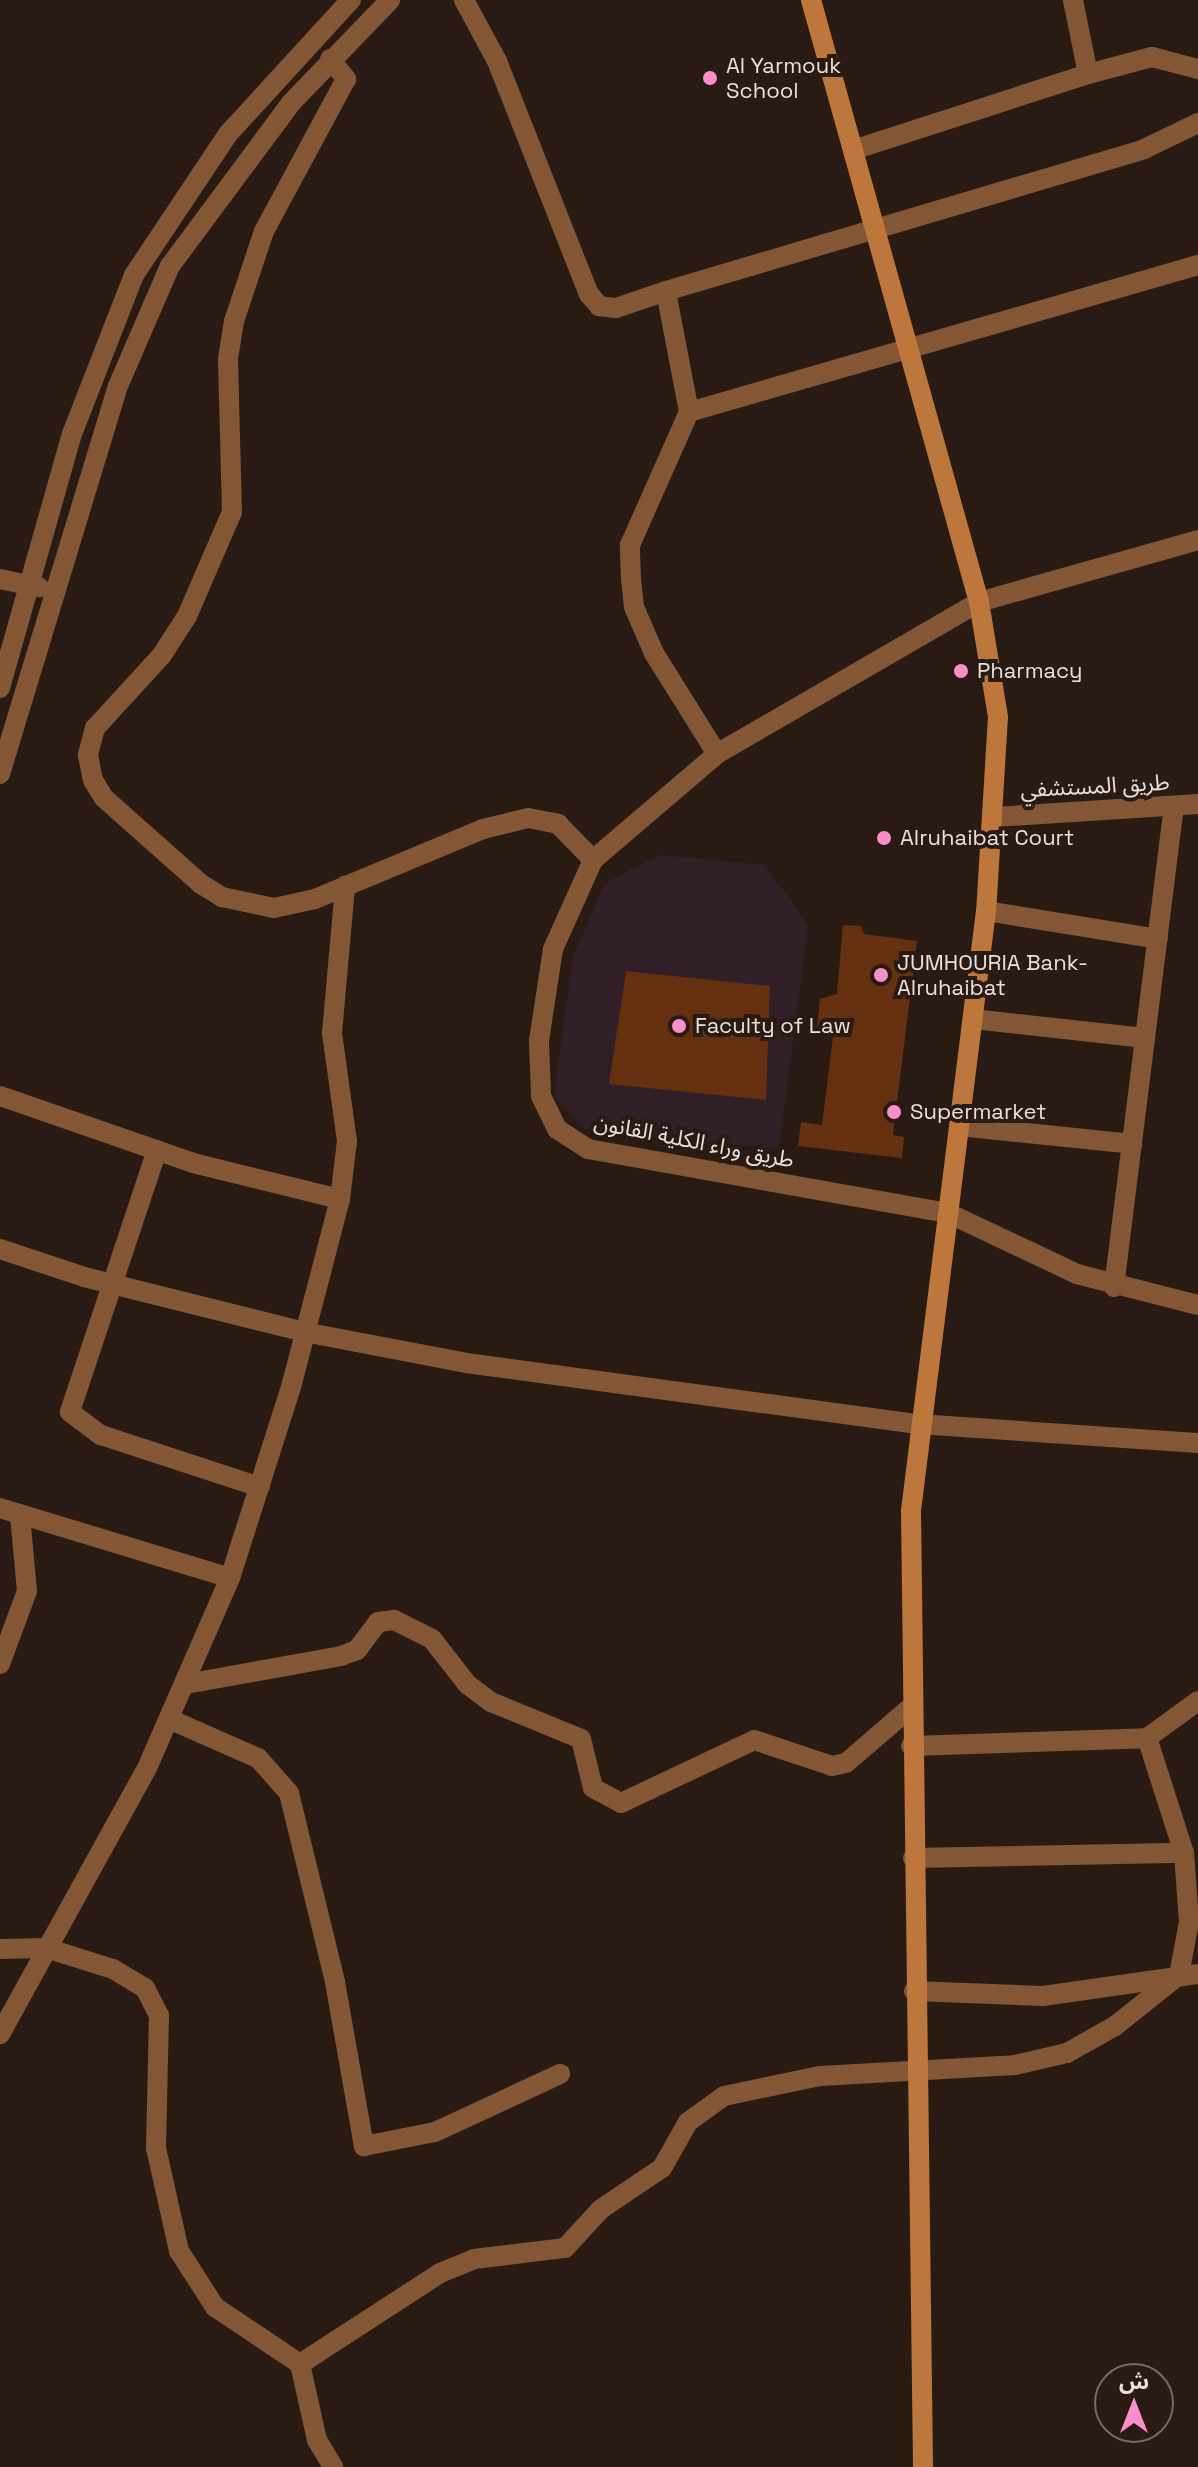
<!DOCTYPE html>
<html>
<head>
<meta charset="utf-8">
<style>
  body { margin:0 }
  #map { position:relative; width:1198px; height:2467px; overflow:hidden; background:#291b14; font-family:"Space Grotesk","Noto Sans Arabic",sans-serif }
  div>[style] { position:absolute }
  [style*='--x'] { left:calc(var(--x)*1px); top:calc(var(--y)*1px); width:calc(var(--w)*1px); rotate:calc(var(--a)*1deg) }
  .education>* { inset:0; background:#311f27 }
  .building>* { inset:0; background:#653010 }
  .minor>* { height:20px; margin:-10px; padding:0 10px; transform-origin:10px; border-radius:10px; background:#835735 }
  .secondary>* { height:20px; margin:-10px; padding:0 10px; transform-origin:10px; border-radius:10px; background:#bd773c }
  .dots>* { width:22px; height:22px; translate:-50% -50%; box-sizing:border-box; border:4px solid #291b14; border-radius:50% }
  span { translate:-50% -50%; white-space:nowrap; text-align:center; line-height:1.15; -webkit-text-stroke:8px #291b14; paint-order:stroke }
  .poi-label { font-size:22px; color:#eae0db }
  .left { translate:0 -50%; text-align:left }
  .street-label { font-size:22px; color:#eae0db }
  .north { position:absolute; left:1094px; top:2363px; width:80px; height:80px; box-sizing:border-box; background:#291b14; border:2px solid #766a64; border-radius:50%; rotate:0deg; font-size:22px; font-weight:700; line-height:32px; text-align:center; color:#eae0db }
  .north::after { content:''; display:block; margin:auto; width:28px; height:36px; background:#f98fc9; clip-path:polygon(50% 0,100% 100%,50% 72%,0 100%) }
</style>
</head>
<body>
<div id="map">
  <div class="education">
    <div style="clip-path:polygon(659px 855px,765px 865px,808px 925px,779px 1149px,584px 1129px,554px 1096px,573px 957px,605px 883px)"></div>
  </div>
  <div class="building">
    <div style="clip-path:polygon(843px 925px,861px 926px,864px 934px,917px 941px,893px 1135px,904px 1137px,902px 1158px,798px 1146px,801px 1122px,822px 1125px,833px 1037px,816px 1035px,820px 999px,837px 994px)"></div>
    <div style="clip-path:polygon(626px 971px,770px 986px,766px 1100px,609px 1084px)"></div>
  </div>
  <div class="minor">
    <div style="--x:464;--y:0;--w:69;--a:61.6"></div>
    <div style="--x:497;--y:61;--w:251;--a:68.5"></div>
    <div style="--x:589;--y:294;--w:16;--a:50"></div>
    <div style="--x:599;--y:306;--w:17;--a:7"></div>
    <div style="--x:616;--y:308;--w:53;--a:-18.8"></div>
    <div style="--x:330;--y:59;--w:26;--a:51"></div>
    <div style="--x:346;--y:79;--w:173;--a:118.3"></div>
    <div style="--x:264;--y:231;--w:95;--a:108.4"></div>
    <div style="--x:234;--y:321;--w:39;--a:99"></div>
    <div style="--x:228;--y:360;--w:152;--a:88.5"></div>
    <div style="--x:232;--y:512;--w:113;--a:113.4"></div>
    <div style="--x:187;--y:616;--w:46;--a:122.7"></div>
    <div style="--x:162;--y:655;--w:99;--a:132.5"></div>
    <div style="--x:95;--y:728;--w:28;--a:105"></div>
    <div style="--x:88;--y:755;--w:25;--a:79"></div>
    <div style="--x:93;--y:780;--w:21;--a:59"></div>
    <div style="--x:104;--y:798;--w:130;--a:41.6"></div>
    <div style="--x:201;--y:884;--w:25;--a:32"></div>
    <div style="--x:222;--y:897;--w:53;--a:11.9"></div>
    <div style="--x:274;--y:908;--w:42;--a:-12.4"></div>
    <div style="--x:315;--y:899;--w:182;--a:-22.6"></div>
    <div style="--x:483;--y:829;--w:46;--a:-13.7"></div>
    <div style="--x:528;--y:818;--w:31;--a:11"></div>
    <div style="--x:558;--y:824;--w:50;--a:45.8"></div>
    <div style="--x:1088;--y:74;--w:66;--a:-14.9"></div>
    <div style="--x:1152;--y:57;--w:48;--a:14.6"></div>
    <div style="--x:853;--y:150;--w:247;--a:-17.9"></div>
    <div style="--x:1088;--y:74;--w:76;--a:-101.5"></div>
    <div style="--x:689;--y:412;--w:123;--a:-100.8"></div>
    <div style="--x:666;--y:291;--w:499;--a:-16.5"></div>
    <div style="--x:1144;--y:149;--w:60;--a:-25.7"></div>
    <div style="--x:1198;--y:540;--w:228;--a:164.2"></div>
    <div style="--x:979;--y:602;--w:303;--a:149.9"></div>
    <div style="--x:717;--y:754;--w:163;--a:139.5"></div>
    <div style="--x:593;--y:860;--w:98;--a:114.2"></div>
    <div style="--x:553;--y:949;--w:93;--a:98.7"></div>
    <div style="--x:539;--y:1041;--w:55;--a:87.9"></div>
    <div style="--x:541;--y:1096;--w:37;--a:64"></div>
    <div style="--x:557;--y:1129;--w:37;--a:33"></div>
    <div style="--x:588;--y:1149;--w:366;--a:10.1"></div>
    <div style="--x:948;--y:1213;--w:143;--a:25.3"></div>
    <div style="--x:1077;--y:1274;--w:125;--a:14.4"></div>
    <div style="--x:0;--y:579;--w:40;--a:12"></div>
    <div style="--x:0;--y:688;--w:264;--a:-74.2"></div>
    <div style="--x:72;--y:434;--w:171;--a:-68.7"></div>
    <div style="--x:134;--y:275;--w:169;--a:-56.3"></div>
    <div style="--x:228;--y:134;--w:182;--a:-47.5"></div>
    <div style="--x:717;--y:754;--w:119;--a:-122"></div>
    <div style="--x:654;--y:653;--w:50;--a:-113.5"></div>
    <div style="--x:634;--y:607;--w:27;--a:-96"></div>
    <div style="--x:631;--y:580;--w:35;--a:-92"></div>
    <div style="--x:630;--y:545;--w:145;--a:-66.1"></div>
    <div style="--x:689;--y:412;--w:530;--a:-16.11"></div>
    <div style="--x:0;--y:774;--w:406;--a:-73.1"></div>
    <div style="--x:118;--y:386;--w:131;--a:-66.6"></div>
    <div style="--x:170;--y:266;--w:203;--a:-53.4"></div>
    <div style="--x:291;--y:103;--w:143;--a:-46.1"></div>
    <div style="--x:995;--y:817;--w:203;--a:-3.7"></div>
    <div style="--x:986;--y:911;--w:174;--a:9.2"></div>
    <div style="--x:973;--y:1019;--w:173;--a:6.3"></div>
    <div style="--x:0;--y:1096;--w:204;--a:19.1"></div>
    <div style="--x:193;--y:1163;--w:151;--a:13.8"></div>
    <div style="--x:340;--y:1199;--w:194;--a:104.6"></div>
    <div style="--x:291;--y:1387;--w:201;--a:107.7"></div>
    <div style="--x:230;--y:1578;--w:207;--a:113.6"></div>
    <div style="--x:147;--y:1768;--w:304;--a:118.9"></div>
    <div style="--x:959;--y:1126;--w:174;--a:5.9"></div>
    <div style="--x:157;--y:1150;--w:276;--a:108.4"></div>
    <div style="--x:70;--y:1412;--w:39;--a:37"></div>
    <div style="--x:101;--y:1435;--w:167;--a:18.1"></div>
    <div style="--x:340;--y:1199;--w:58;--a:-83.1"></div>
    <div style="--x:347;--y:1141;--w:109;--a:-97.9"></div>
    <div style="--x:332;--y:1033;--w:148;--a:-84.9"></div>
    <div style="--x:0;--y:1249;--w:89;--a:18.4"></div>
    <div style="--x:84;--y:1277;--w:227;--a:14"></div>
    <div style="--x:304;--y:1332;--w:165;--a:10.8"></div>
    <div style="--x:466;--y:1363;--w:456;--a:7.7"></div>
    <div style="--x:918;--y:1424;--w:281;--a:3.9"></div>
    <div style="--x:1114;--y:1287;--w:485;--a:-82.9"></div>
    <div style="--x:0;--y:1508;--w:240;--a:16.9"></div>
    <div style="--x:0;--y:1664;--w:78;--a:-69.7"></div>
    <div style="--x:27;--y:1591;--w:76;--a:-95.3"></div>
    <div style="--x:186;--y:1684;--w:158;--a:-10.2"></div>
    <div style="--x:341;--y:1656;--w:17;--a:-21"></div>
    <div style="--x:357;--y:1650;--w:35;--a:-53"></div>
    <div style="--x:378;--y:1622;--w:16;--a:-7"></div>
    <div style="--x:394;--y:1620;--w:42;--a:26.6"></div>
    <div style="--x:432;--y:1639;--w:57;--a:52.1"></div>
    <div style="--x:467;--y:1684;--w:30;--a:37"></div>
    <div style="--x:491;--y:1702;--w:97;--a:22.3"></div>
    <div style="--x:581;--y:1739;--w:50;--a:76.2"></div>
    <div style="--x:593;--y:1788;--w:32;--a:28"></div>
    <div style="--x:621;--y:1803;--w:147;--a:-25.3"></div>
    <div style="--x:754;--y:1740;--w:82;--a:18.4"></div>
    <div style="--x:832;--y:1766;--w:14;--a:-12"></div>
    <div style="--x:846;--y:1763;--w:86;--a:-40.7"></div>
    <div style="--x:169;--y:1719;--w:97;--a:23.7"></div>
    <div style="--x:258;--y:1758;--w:47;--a:48.5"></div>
    <div style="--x:289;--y:1793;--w:195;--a:76.3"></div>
    <div style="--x:335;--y:1982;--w:167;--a:80"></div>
    <div style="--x:364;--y:2146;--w:72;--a:-11.2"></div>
    <div style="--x:435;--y:2132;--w:138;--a:-24.9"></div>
    <div style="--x:911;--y:1746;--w:236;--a:-1.9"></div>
    <div style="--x:1147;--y:1738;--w:63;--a:-36"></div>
    <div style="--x:913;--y:1858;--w:271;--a:-1.1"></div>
    <div style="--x:0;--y:1949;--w:46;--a:-1.2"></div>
    <div style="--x:46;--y:1948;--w:70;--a:17.4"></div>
    <div style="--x:113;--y:1969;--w:37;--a:31"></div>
    <div style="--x:145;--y:1988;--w:30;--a:63"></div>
    <div style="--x:159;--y:2015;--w:133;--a:91.3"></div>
    <div style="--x:156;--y:2148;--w:106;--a:77.4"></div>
    <div style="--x:179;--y:2251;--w:67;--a:57.3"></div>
    <div style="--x:215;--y:2307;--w:102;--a:33.8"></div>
    <div style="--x:300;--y:2364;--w:78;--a:77.4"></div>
    <div style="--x:317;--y:2440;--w:31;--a:59"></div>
    <div style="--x:914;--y:1991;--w:129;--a:2.2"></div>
    <div style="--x:1043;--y:1996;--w:157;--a:-8.1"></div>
    <div style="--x:300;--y:2364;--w:167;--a:-33"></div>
    <div style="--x:440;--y:2273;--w:37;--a:-22"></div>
    <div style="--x:474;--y:2259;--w:92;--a:-6.9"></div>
    <div style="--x:565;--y:2248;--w:53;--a:-47.3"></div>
    <div style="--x:601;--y:2209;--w:73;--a:-33.9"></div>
    <div style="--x:662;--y:2168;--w:53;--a:-60.5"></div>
    <div style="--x:688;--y:2122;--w:44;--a:-35.8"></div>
    <div style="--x:724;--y:2096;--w:98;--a:-11.8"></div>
    <div style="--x:820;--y:2076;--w:195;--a:-3.2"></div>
    <div style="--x:1015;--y:2065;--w:53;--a:-13"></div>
    <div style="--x:1067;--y:2053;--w:55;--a:-29.4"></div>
    <div style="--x:1115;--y:2026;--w:82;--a:-38.6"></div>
    <div style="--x:1179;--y:1975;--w:54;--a:-79.3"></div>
    <div style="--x:1189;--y:1922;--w:69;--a:-94.1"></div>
    <div style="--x:1184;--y:1853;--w:121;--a:-107.8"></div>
  </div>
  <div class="secondary">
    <div style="--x:811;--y:0;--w:625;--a:74.41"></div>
    <div style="--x:979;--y:602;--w:117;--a:80.6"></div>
    <div style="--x:998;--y:717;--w:194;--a:93.5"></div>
    <div style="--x:986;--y:911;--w:605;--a:97.13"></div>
    <div style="--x:911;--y:1511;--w:956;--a:89.28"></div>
  </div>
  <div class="dots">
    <div style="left:710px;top:78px;background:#f98fc9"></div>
    <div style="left:961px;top:671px;background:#f98fc9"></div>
    <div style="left:884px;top:838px;background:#f98fc9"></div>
    <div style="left:881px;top:975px;background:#f98fc9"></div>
    <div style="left:679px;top:1026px;background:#f98fc9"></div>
    <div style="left:894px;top:1112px;background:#f98fc9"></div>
  </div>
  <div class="poi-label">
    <span class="left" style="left:726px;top:78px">Al Yarmouk<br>School</span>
    <span class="left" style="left:977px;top:671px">Pharmacy</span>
    <span class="left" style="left:900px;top:838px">Alruhaibat Court</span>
    <span class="left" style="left:897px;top:975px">JUMHOURIA Bank-<br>Alruhaibat</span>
    <span class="left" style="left:695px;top:1026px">Faculty of Law</span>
    <span class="left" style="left:910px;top:1112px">Supermarket</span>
  </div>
  <div class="street-label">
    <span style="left:1095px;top:786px;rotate:-3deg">طريق المستشفي</span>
    <span style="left:694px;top:1141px;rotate:11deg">طريق وراء الكلية القانون</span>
  </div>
  <div class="north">ش</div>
</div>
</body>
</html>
